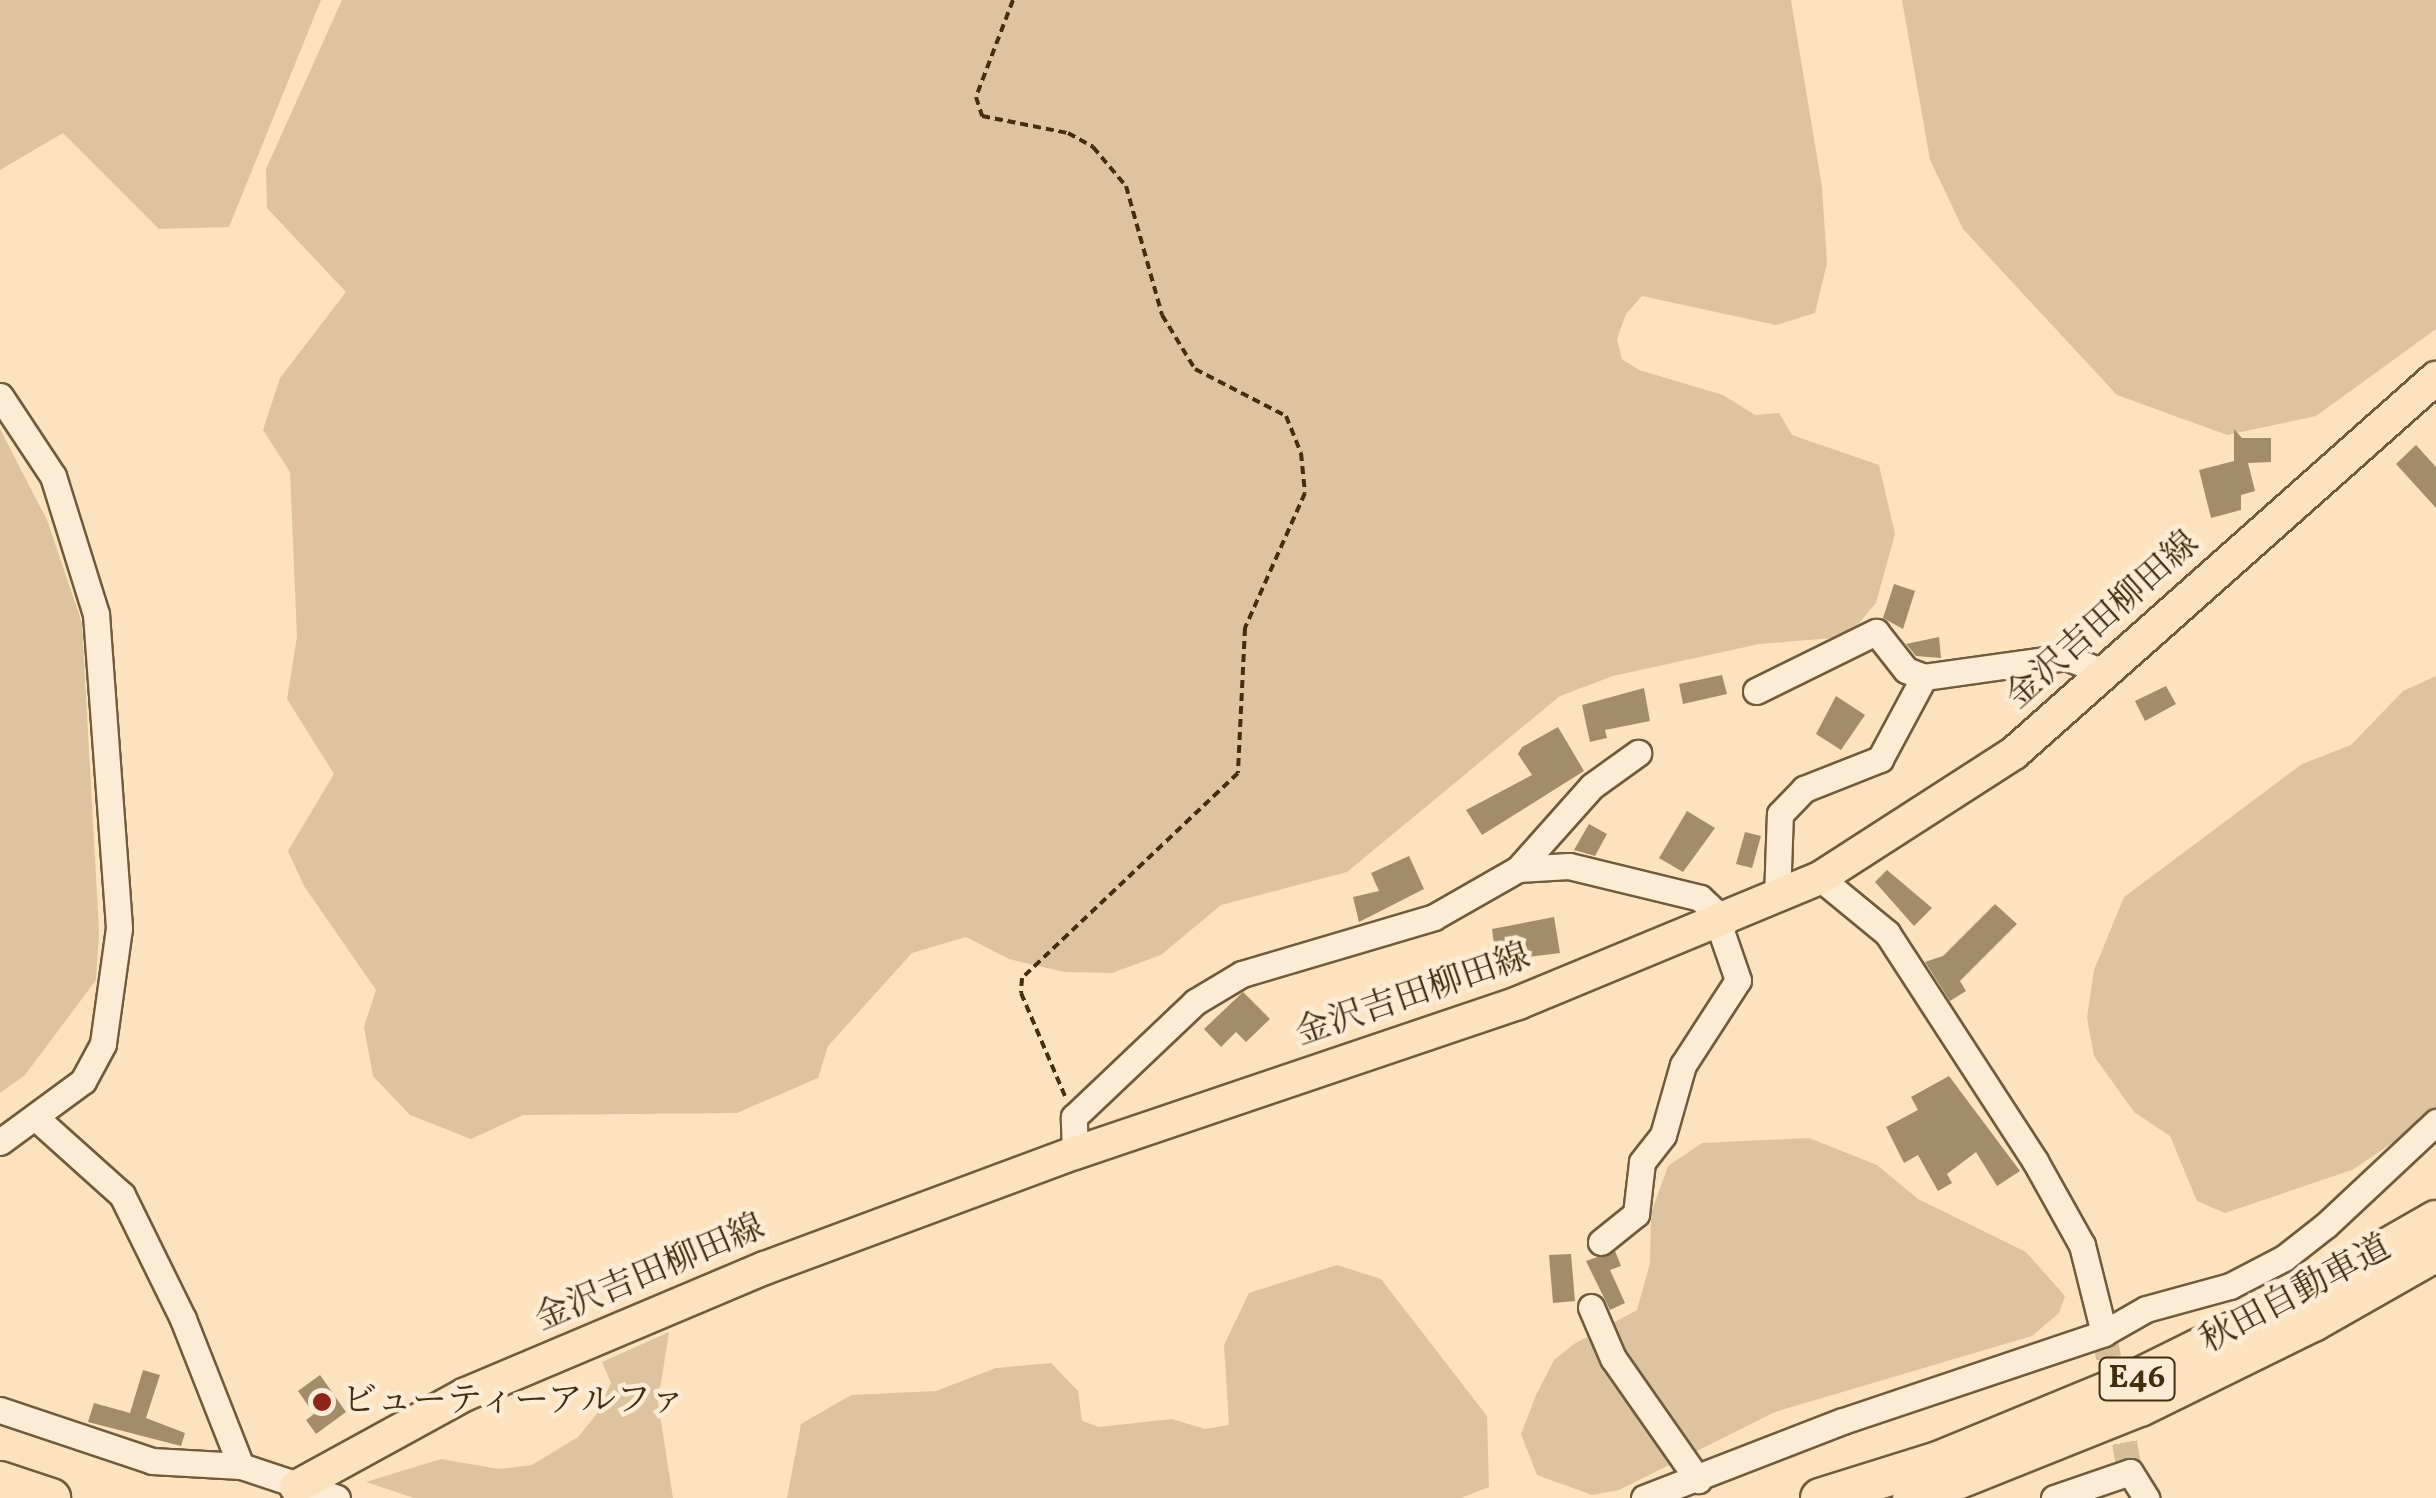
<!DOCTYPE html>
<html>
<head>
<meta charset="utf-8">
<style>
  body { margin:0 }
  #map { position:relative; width:2436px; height:1498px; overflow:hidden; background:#fce2be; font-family:Vollkorn,"Noto Serif JP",serif }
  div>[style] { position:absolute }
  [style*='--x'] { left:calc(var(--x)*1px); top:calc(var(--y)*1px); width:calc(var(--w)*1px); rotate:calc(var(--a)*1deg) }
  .green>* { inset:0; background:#ddc3a0 }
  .building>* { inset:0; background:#a38c6a }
  .minor-tunnel>* { height:25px; margin-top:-12.5px; transform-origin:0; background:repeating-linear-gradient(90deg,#d7be9b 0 25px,transparent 0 37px) }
  .path>* { height:4px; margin-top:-2px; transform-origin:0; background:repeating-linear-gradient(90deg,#432e10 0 8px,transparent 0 13px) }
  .roads { filter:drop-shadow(2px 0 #715b3c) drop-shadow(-2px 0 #715b3c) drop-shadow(0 2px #715b3c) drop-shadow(0 -2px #715b3c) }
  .minor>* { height:25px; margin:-12.5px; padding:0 12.5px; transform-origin:12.5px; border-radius:12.5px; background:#fdecd5 }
  .major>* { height:32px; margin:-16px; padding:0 16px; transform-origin:16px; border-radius:16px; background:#fce2be }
  .highway>* { height:38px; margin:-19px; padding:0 19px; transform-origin:19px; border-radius:19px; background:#fce2be }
  .dots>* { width:28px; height:28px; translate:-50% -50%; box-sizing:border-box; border:5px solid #fdecd5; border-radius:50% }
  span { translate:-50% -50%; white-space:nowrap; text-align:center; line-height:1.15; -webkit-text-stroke:9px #fdecd5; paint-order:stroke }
  .shield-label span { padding:2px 8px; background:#fdecd5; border:2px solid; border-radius:8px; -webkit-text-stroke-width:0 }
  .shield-label { font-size:32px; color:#432e10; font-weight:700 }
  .street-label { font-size:35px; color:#432e10 }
  .poi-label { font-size:35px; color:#432e10 }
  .left { translate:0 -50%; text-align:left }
</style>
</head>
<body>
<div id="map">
  <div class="green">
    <div style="clip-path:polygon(0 0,321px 0,229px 227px,159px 229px,63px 133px,0 170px)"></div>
    <div style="clip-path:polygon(342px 0,1791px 0,1822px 187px,1827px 263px,1815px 313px,1776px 325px,1642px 296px,1626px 314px,1617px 339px,1622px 359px,1639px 370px,1723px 395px,1755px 415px,1779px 413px,1792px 435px,1879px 465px,1895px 534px,1876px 603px,1854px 629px,1832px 638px,1759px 644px,1613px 676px,1560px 696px,1347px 872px,1221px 905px,1161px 955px,1112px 973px,1064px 972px,1009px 959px,966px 937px,912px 953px,828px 1046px,818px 1078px,737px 1113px,523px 1115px,471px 1139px,410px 1115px,373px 1076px,364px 1027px,376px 990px,304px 886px,288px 851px,334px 774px,287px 699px,297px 637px,290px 472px,263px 430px,280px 378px,346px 292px,267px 208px,266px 169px)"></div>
    <div style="clip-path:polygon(1902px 0,2436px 0,2436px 329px,2316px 416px,2227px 435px,2117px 395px,1963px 229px,1930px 160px)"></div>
    <div style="clip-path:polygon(0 429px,47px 520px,82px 623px,99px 932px,96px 980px,25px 1075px,0 1093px)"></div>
    <div style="clip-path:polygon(2436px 676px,2436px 1114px,2352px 1170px,2225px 1213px,2197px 1201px,2170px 1136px,2134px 1112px,2094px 1056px,2087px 1018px,2094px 970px,2124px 897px,2302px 764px,2351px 745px,2403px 691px)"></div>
    <div style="clip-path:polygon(1809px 1138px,1877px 1165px,1918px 1199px,2026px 1252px,2065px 1296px,2059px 1313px,2032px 1336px,1775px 1412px,1619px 1490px,1592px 1495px,1537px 1475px,1521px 1434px,1536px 1395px,1554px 1360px,1574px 1344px,1637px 1310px,1650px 1263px,1651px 1213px,1668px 1166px,1702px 1143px)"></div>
    <div style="clip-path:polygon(1337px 1265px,1381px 1279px,1487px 1416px,1489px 1487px,1461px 1498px,787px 1498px,801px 1424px,851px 1395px,936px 1391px,996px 1368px,1051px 1363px,1078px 1391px,1082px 1421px,1099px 1427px,1172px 1419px,1205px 1429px,1229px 1425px,1224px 1345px,1249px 1293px)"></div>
    <div style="clip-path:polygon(669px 1332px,658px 1402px,673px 1498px,414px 1498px,366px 1482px,441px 1459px,499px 1469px,532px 1465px,578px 1437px,596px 1415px,611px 1383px,602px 1362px)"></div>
  </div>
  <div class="building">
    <div style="clip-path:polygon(2234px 429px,2242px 438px,2271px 438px,2271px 462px,2248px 463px,2255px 491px,2241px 495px,2241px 510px,2211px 518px,2199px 470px,2234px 461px)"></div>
    <div style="clip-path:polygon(2416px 445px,2436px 467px,2436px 508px,2396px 464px)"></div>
    <div style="clip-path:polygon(1894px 584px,1915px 591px,1903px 629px,1883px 618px)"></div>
    <div style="clip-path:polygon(1939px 637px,1941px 658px,1916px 656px,1906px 644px)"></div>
    <div style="clip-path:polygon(1722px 675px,1727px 694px,1683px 704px,1679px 684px)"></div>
    <div style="clip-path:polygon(2166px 686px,2176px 704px,2145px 721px,2135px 701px)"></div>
    <div style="clip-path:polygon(1644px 688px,1650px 721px,1605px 730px,1607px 738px,1590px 742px,1582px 705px)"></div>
    <div style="clip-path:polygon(1836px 696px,1865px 715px,1841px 750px,1816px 734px)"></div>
    <div style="clip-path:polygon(1558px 727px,1584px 771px,1482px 835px,1466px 810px,1532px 775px,1518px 754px,1522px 747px)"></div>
    <div style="clip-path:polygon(1687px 811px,1715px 828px,1683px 872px,1659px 858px)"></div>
    <div style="clip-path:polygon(1589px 824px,1607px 834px,1595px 856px,1574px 850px)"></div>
    <div style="clip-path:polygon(1745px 832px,1761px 836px,1752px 868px,1736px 864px)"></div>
    <div style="clip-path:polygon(1409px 856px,1424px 889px,1359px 922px,1353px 897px,1379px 891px,1371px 873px)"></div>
    <div style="clip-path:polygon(1887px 870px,1932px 908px,1914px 926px,1875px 882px)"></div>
    <div style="clip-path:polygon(1995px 904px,2017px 924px,1960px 981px,1966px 991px,1950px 1001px,1925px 962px,1943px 956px)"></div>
    <div style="clip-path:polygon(1554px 917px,1560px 953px,1496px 961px,1492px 929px)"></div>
    <div style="clip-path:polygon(1243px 992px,1270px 1019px,1246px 1042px,1236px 1032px,1221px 1047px,1204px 1029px)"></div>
    <div style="clip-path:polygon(1949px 1076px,2020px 1171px,1997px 1186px,1976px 1152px,1947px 1174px,1952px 1183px,1938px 1191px,1918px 1155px,1904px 1163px,1886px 1127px,1918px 1110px,1911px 1097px)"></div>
    <div style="clip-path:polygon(1615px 1251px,1621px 1266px,1610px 1270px,1625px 1303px,1610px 1310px,1586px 1261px)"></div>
    <div style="clip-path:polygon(1571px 1254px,1575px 1301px,1553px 1303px,1549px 1255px)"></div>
    <div style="clip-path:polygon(143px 1370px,160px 1375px,146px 1418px,185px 1433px,181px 1446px,88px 1422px,94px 1403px,130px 1413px)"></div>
    <div style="clip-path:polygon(320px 1375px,346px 1412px,316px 1434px,306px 1420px,314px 1414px,298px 1391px)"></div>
  </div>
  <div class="minor-tunnel">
    <div style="--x:2104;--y:1333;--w:141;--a:79.4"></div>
  </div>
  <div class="path">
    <div style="--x:1013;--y:0;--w:104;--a:110.9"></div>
    <div style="--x:976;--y:97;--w:20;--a:72"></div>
    <div style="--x:982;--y:116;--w:88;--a:11.2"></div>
    <div style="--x:1068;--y:133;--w:29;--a:29"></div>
    <div style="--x:1093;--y:147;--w:51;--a:49.8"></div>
    <div style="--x:1126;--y:186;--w:134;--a:74.4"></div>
    <div style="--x:1162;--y:315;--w:63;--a:58.6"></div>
    <div style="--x:1195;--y:369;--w:102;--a:27.3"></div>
    <div style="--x:1286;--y:416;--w:40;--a:68"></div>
    <div style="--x:1301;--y:453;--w:40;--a:84.3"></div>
    <div style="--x:1305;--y:493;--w:148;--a:114"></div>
    <div style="--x:1245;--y:628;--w:145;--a:92.8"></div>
    <div style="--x:1238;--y:773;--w:298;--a:136.5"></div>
    <div style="--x:1022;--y:978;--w:15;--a:94"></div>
    <div style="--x:1021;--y:993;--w:112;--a:66.9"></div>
  </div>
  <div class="roads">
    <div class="minor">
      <div style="--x:0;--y:396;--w:96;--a:56.5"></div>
      <div style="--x:53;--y:476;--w:145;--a:72.7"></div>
      <div style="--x:96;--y:614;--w:315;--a:85.8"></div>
      <div style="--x:119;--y:928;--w:117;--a:97.9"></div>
      <div style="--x:103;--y:1044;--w:42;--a:118.4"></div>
      <div style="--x:83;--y:1081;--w:103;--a:143.7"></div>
      <div style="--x:1756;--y:691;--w:134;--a:-26.2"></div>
      <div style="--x:1876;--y:632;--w:48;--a:51.7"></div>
      <div style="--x:1906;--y:670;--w:19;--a:21"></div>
      <div style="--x:1518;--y:869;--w:111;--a:-48.3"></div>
      <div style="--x:1592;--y:786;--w:57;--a:-35.7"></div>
      <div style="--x:1820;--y:878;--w:87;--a:39.4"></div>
      <div style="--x:1887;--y:933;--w:272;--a:57"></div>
      <div style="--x:2035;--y:1161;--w:96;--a:60.8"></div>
      <div style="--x:2082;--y:1245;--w:91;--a:76"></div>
      <div style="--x:1777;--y:898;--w:84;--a:-88"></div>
      <div style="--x:1780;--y:814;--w:35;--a:-46"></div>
      <div style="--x:1804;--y:789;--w:82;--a:-21.5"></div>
      <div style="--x:1880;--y:759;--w:93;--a:-61.8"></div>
      <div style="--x:1924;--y:677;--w:143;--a:-8"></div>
      <div style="--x:2066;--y:657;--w:42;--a:22.3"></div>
      <div style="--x:35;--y:1117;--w:117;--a:41.9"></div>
      <div style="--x:122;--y:1195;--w:138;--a:63.8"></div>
      <div style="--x:183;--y:1319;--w:158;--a:68.5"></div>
      <div style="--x:1075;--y:1153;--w:36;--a:-92"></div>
      <div style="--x:1074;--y:1117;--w:167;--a:-43.5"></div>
      <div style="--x:1195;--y:1002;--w:55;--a:-30.8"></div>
      <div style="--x:1242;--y:974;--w:200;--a:-16.5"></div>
      <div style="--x:1434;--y:917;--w:97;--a:-29.7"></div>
      <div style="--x:1518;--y:869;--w:51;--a:-3.4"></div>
      <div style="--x:1569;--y:866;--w:135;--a:13.7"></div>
      <div style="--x:1700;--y:898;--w:35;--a:43"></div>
      <div style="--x:1601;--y:1242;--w:45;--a:-38.7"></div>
      <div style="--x:1636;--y:1214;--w:52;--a:-83.4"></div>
      <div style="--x:1642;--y:1162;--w:34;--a:-52"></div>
      <div style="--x:1663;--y:1135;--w:73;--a:-74.1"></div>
      <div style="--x:1683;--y:1065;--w:101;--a:-57.1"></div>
      <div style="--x:1738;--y:980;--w:58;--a:-109.1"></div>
      <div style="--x:1591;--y:1307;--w:56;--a:66.7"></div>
      <div style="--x:1613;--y:1358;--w:149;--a:55.1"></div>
      <div style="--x:0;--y:1410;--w:160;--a:18.5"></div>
      <div style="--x:152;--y:1461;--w:89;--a:3.2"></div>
      <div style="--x:241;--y:1466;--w:101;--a:18.4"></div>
      <div style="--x:1644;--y:1498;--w:213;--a:-21.2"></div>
      <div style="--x:1843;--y:1421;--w:275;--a:-18.6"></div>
      <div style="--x:2104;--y:1333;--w:48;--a:-29.7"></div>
      <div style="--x:2146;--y:1309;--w:87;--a:-15.3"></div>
      <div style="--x:2230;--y:1286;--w:61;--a:-27.4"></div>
      <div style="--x:2284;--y:1258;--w:53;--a:-38.2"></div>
      <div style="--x:2326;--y:1225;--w:151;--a:-43.1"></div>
      <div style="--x:2054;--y:1498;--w:80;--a:-18.9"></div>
      <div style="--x:2130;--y:1472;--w:31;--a:58"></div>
    </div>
    <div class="major">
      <div style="--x:296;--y:1487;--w:194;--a:-28.7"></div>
      <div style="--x:466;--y:1394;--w:324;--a:-22.9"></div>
      <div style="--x:765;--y:1268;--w:331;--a:-20.4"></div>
      <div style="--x:1075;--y:1153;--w:468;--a:-18.7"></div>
      <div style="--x:1518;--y:1003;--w:327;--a:-22.5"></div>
      <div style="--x:1820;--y:878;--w:231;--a:-32.8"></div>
      <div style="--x:2014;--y:753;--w:565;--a:-41.63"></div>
    </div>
    <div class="highway">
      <div style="--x:0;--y:1481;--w:54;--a:18.4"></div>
      <div style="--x:1820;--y:1498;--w:124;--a:-17.4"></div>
      <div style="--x:1938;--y:1461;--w:208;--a:-22.4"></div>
      <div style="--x:2130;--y:1382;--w:187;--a:-26.3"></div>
      <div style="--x:2298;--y:1299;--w:159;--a:-29.8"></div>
      <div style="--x:1912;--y:1498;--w:245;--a:-21.8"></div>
      <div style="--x:2140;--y:1407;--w:193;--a:-26.2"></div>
      <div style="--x:2313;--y:1322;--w:142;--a:-29.6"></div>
    </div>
  </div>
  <div class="dots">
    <div style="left:322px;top:1402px;background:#8f2418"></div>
  </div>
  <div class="shield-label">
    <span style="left:2137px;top:1379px">E46</span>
  </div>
  <div class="street-label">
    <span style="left:2103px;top:621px;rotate:-42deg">金沢吉田柳田線</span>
    <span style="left:1413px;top:996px;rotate:-19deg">金沢吉田柳田線</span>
    <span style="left:650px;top:1274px;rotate:-23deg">金沢吉田柳田線</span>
    <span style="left:2296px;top:1295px;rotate:-28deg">秋田自動車道</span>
  </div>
  <div class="poi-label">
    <span class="left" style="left:342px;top:1402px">ビューティーアルファ</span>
  </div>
</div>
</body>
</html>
